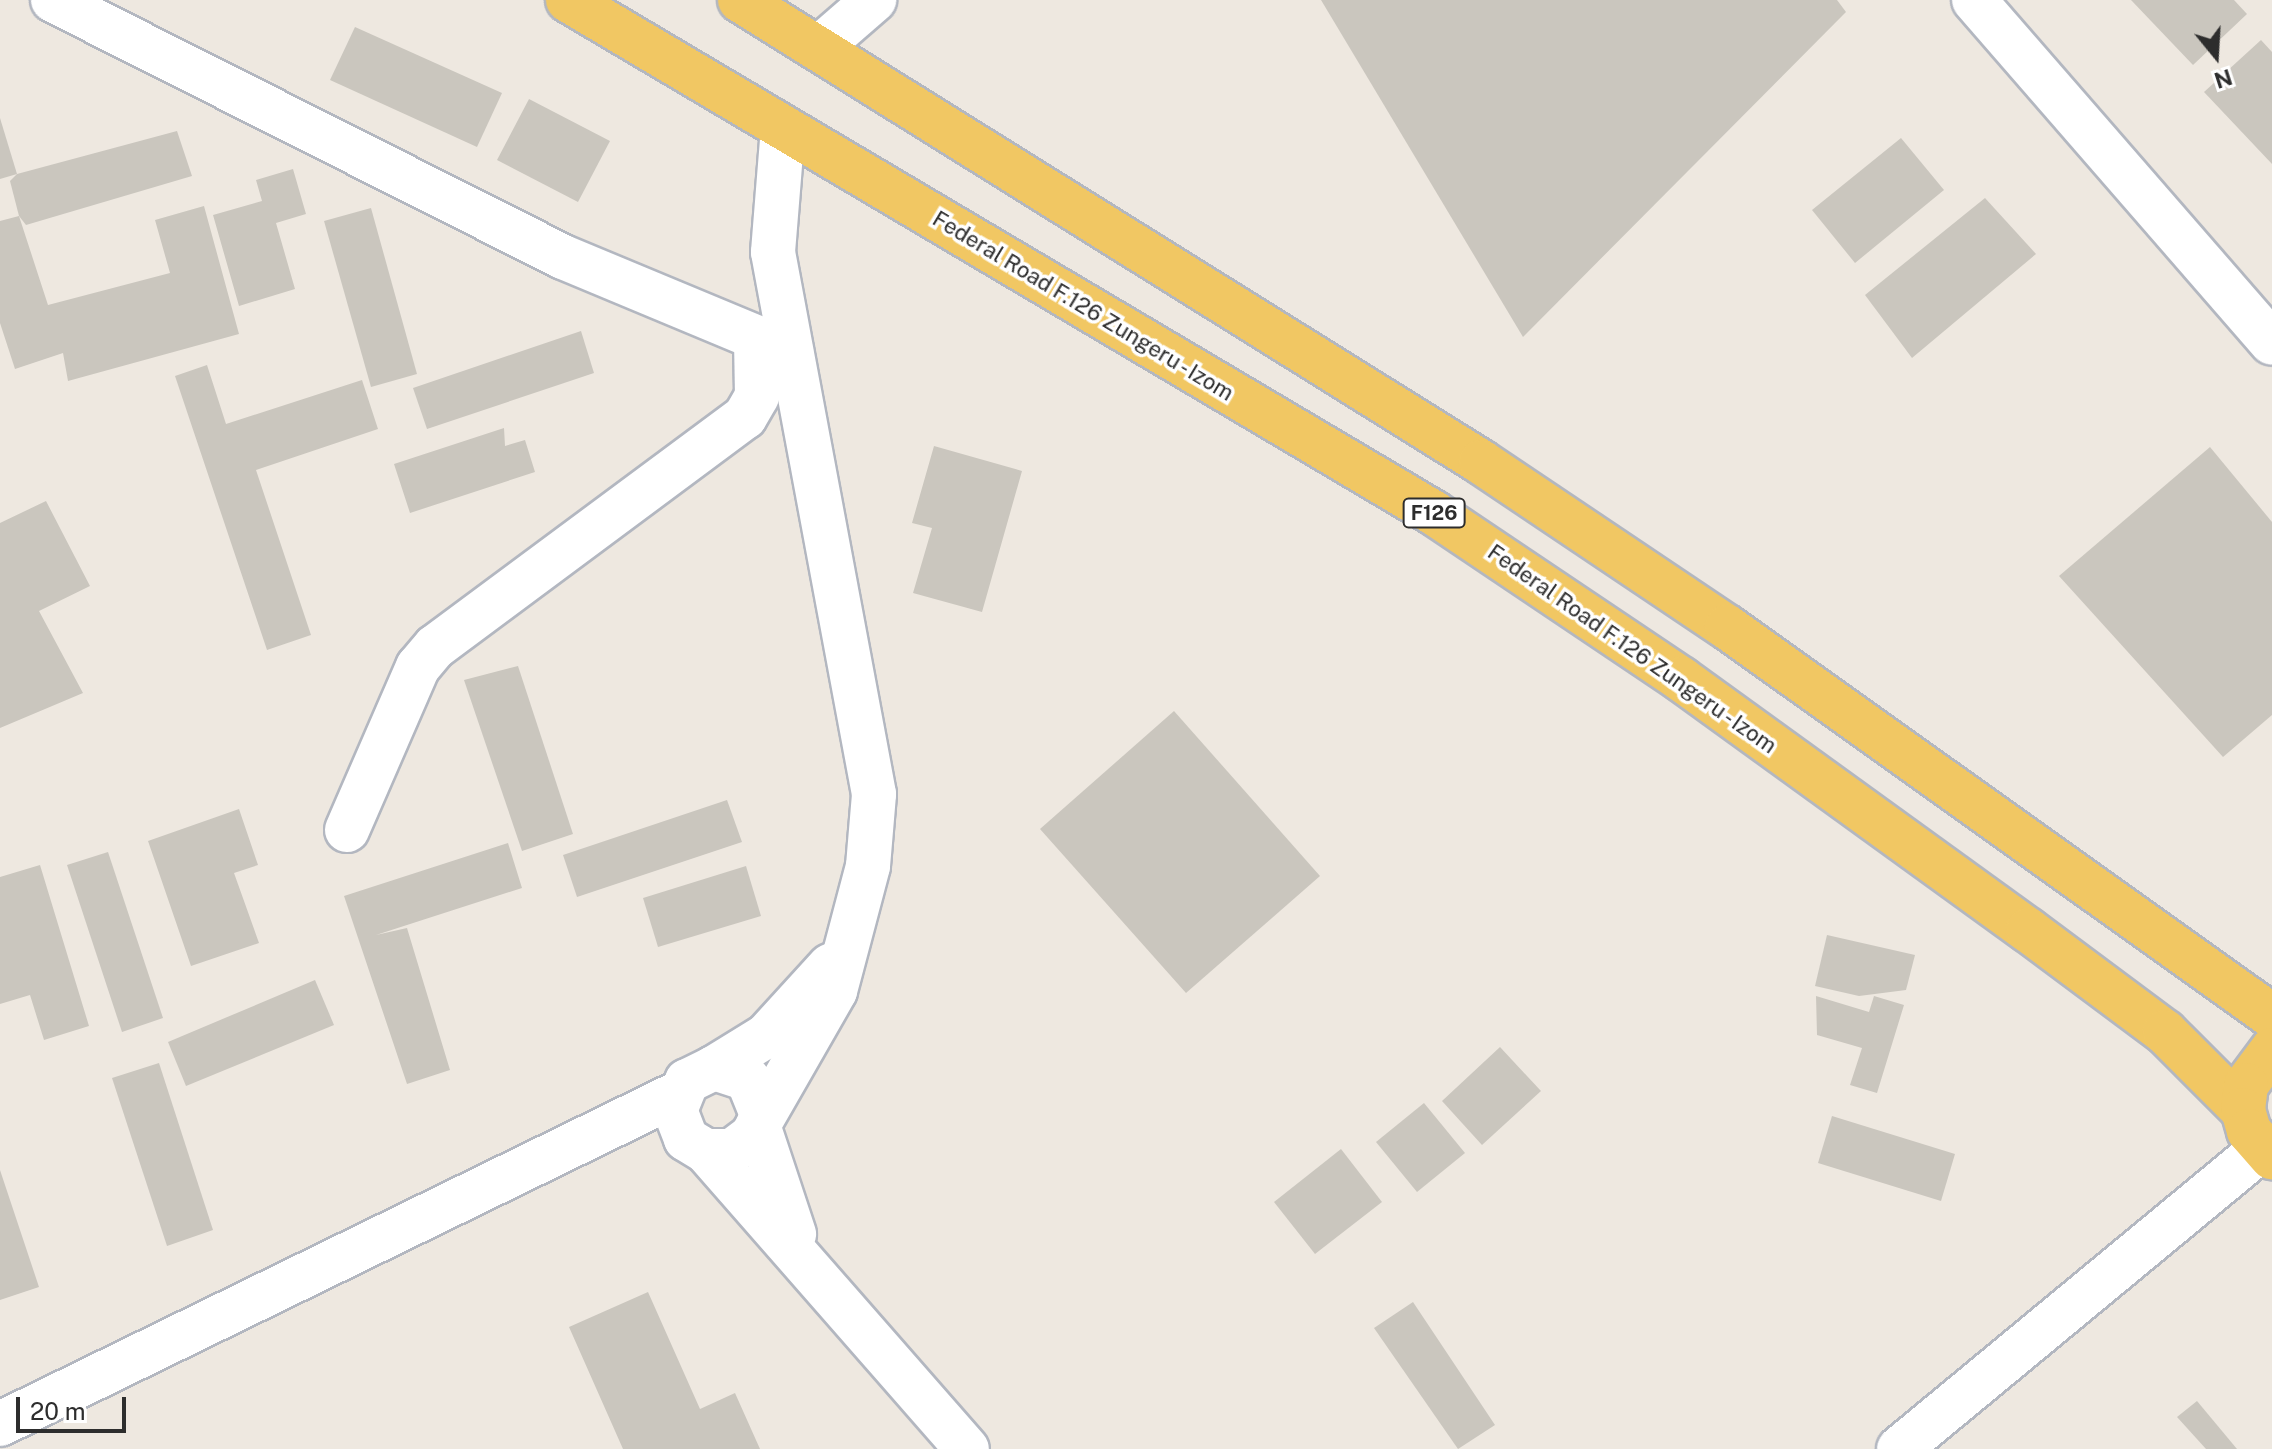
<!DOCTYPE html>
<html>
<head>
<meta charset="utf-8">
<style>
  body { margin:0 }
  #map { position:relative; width:2272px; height:1449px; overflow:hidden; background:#eee8e0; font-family:"Public Sans",sans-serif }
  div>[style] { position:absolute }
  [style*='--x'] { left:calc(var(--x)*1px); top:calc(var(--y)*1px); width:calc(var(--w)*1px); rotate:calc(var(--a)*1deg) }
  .building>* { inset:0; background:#cac6be }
  .roads { filter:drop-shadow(2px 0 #b3b7c0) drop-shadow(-2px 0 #b3b7c0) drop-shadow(0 2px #b3b7c0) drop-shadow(0 -2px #b3b7c0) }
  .minor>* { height:44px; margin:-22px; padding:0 22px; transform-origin:22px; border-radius:22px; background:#fff }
  .major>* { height:44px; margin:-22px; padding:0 22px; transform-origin:22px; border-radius:22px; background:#f1c763 }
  span { translate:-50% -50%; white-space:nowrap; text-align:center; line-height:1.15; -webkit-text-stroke:7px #fff; paint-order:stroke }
  .shield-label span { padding:2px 6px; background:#fff; border:2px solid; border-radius:6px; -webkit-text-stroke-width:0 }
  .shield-label { font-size:20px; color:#2d2d2d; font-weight:700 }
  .street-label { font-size:22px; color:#2d2d2d }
  .north { position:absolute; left:2176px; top:16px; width:80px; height:80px; -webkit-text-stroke:6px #fff; paint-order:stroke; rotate:162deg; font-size:22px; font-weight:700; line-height:32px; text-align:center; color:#2d2d2d }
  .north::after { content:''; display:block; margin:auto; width:28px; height:36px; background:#2d2d2d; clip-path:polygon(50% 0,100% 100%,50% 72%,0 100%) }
  .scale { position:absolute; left:16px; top:1397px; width:110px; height:36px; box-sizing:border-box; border:4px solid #2d2d2d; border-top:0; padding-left:10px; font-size:24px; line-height:28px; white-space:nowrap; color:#2d2d2d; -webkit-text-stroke:6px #fff; paint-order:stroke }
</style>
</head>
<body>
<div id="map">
  <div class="building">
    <div style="clip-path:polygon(1321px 0,1837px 0,1846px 12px,1523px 337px)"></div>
    <div style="clip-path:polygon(2131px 0,2234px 0,2247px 14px,2193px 65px)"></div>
    <div style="clip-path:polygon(355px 27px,502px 93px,477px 147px,330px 80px)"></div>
    <div style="clip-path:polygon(2261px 40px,2272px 52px,2272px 164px,2204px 92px)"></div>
    <div style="clip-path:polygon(529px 99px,610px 141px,578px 202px,497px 160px)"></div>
    <div style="clip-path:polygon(0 118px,17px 174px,0 179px)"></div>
    <div style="clip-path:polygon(177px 131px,192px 176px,26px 225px,19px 216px,10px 181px,17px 174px)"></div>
    <div style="clip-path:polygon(1901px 138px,1944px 190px,1855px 263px,1812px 210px)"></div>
    <div style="clip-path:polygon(293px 169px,306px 214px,276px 223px,295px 289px,239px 306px,213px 215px,262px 201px,256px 180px)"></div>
    <div style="clip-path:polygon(1985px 198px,2036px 254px,1912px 358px,1865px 295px)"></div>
    <div style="clip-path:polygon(204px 206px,239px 334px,68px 381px,63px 353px,15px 369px,0 323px,0 221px,19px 216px,48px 305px,170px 273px,155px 220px)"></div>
    <div style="clip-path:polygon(371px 208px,417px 374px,371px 387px,324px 221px)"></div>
    <div style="clip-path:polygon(581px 331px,594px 373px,427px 429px,413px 388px)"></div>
    <div style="clip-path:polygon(207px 365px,226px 424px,362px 380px,378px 429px,256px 470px,311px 635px,267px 650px,175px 376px)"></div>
    <div style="clip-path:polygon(504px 428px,505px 446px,525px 440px,535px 472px,410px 513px,394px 464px)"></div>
    <div style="clip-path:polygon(934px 446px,1022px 471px,982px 612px,913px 593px,932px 528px,912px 523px)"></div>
    <div style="clip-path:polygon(2210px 447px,2272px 522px,2272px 715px,2223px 757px,2059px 576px)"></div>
    <div style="clip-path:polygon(46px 501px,90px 586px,39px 611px,83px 693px,0 728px,0 523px)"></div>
    <div style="clip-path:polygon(518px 666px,573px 834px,522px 851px,464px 680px)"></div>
    <div style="clip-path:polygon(1174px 711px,1320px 876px,1186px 993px,1040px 829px)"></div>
    <div style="clip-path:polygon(727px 800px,742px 842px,577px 897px,563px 855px)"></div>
    <div style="clip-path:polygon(239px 809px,258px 865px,234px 873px,259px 943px,191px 966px,148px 841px)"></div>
    <div style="clip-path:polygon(508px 843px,522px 888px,376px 935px,407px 928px,450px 1070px,407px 1084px,344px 896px)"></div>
    <div style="clip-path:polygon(108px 852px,163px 1018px,122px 1032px,67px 865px)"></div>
    <div style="clip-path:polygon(40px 865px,89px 1026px,44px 1040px,30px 995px,0 1004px,0 877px)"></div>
    <div style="clip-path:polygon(746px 866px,761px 916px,658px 947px,643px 898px)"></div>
    <div style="clip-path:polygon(1827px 935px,1915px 955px,1906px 990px,1859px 996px,1815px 986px)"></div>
    <div style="clip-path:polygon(315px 980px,334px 1025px,186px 1086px,168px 1042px)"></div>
    <div style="clip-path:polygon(1816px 996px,1869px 1012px,1874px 996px,1904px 1005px,1877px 1093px,1850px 1085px,1862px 1048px,1817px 1035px)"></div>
    <div style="clip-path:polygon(1500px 1047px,1541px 1091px,1482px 1145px,1442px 1101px)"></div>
    <div style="clip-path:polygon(159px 1063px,213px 1230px,167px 1246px,112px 1078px)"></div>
    <div style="clip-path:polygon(1424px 1103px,1465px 1153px,1417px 1192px,1376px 1142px)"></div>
    <div style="clip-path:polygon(1832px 1116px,1955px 1154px,1941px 1201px,1818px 1163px)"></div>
    <div style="clip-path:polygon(1341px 1149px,1382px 1202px,1315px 1254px,1274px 1202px)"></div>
    <div style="clip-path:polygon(0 1170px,39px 1287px,0 1300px)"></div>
    <div style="clip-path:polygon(648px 1292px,700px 1409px,735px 1393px,760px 1449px,623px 1449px,569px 1327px)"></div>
    <div style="clip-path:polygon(1413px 1302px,1495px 1425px,1458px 1449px,1374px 1328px)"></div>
    <div style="clip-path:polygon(2197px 1401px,2237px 1449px,2206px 1449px,2177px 1417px)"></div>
  </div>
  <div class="roads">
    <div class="minor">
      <div style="--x:53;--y:0;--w:571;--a:26.74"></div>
      <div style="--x:563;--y:257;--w:247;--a:22.6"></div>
      <div style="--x:1974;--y:0;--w:454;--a:49"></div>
      <div style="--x:820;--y:47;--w:72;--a:-41"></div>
      <div style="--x:347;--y:830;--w:178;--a:-66.5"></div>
      <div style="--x:418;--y:667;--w:26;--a:-50"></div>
      <div style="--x:435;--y:647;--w:386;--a:-36.6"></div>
      <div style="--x:745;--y:417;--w:24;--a:-60"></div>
      <div style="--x:757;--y:396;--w:58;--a:-91"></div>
      <div style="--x:714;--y:1068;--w:61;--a:-31.6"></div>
      <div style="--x:766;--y:1036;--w:95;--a:-47.6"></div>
      <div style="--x:761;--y:1112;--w:35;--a:-112"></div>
      <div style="--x:748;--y:1079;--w:36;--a:-162"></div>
      <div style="--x:714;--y:1068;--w:30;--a:154"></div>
      <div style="--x:687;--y:1081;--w:31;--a:112"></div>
      <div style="--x:675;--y:1110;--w:31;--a:69"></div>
      <div style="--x:686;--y:1139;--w:23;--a:31"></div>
      <div style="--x:706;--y:1151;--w:26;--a:0"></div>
      <div style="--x:732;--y:1151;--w:25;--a:-37"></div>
      <div style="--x:752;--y:1136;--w:167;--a:-60.2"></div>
      <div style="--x:835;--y:991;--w:129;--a:-75.2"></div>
      <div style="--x:868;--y:866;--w:72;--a:-85.2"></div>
      <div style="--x:874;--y:794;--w:551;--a:-100.56"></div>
      <div style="--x:773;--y:252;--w:123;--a:-85.4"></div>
      <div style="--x:758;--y:1125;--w:115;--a:71.7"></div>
      <div style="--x:706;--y:1151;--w:396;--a:48.8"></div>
      <div style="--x:0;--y:1424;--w:755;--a:-25.99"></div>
      <div style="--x:1899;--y:1449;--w:470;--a:-39.6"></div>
    </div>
    <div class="major">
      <div style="--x:568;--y:0;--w:1007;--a:30.64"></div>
      <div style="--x:1434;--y:513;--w:298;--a:33.9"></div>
      <div style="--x:1681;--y:679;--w:428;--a:35.9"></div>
      <div style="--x:2028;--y:930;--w:171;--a:36.7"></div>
      <div style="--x:2165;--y:1032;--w:110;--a:45"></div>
      <div style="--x:740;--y:0;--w:873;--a:31.94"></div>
      <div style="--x:1481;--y:462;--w:296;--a:33.9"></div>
      <div style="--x:1727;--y:627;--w:670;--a:35.52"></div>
      <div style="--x:2272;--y:1050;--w:44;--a:126.6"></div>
      <div style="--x:2246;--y:1085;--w:25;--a:97"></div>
      <div style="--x:2243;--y:1110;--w:22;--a:74"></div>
      <div style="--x:2249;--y:1131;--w:35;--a:49"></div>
    </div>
  </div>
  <div class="shield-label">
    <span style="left:1434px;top:513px">F126</span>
  </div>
  <div class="street-label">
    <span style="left:1083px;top:306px;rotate:31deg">Federal Road F.126 Zungeru - Izom</span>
    <span style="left:1632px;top:649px;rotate:35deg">Federal Road F.126 Zungeru - Izom</span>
  </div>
  <div class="north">N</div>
  <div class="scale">20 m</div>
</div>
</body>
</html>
